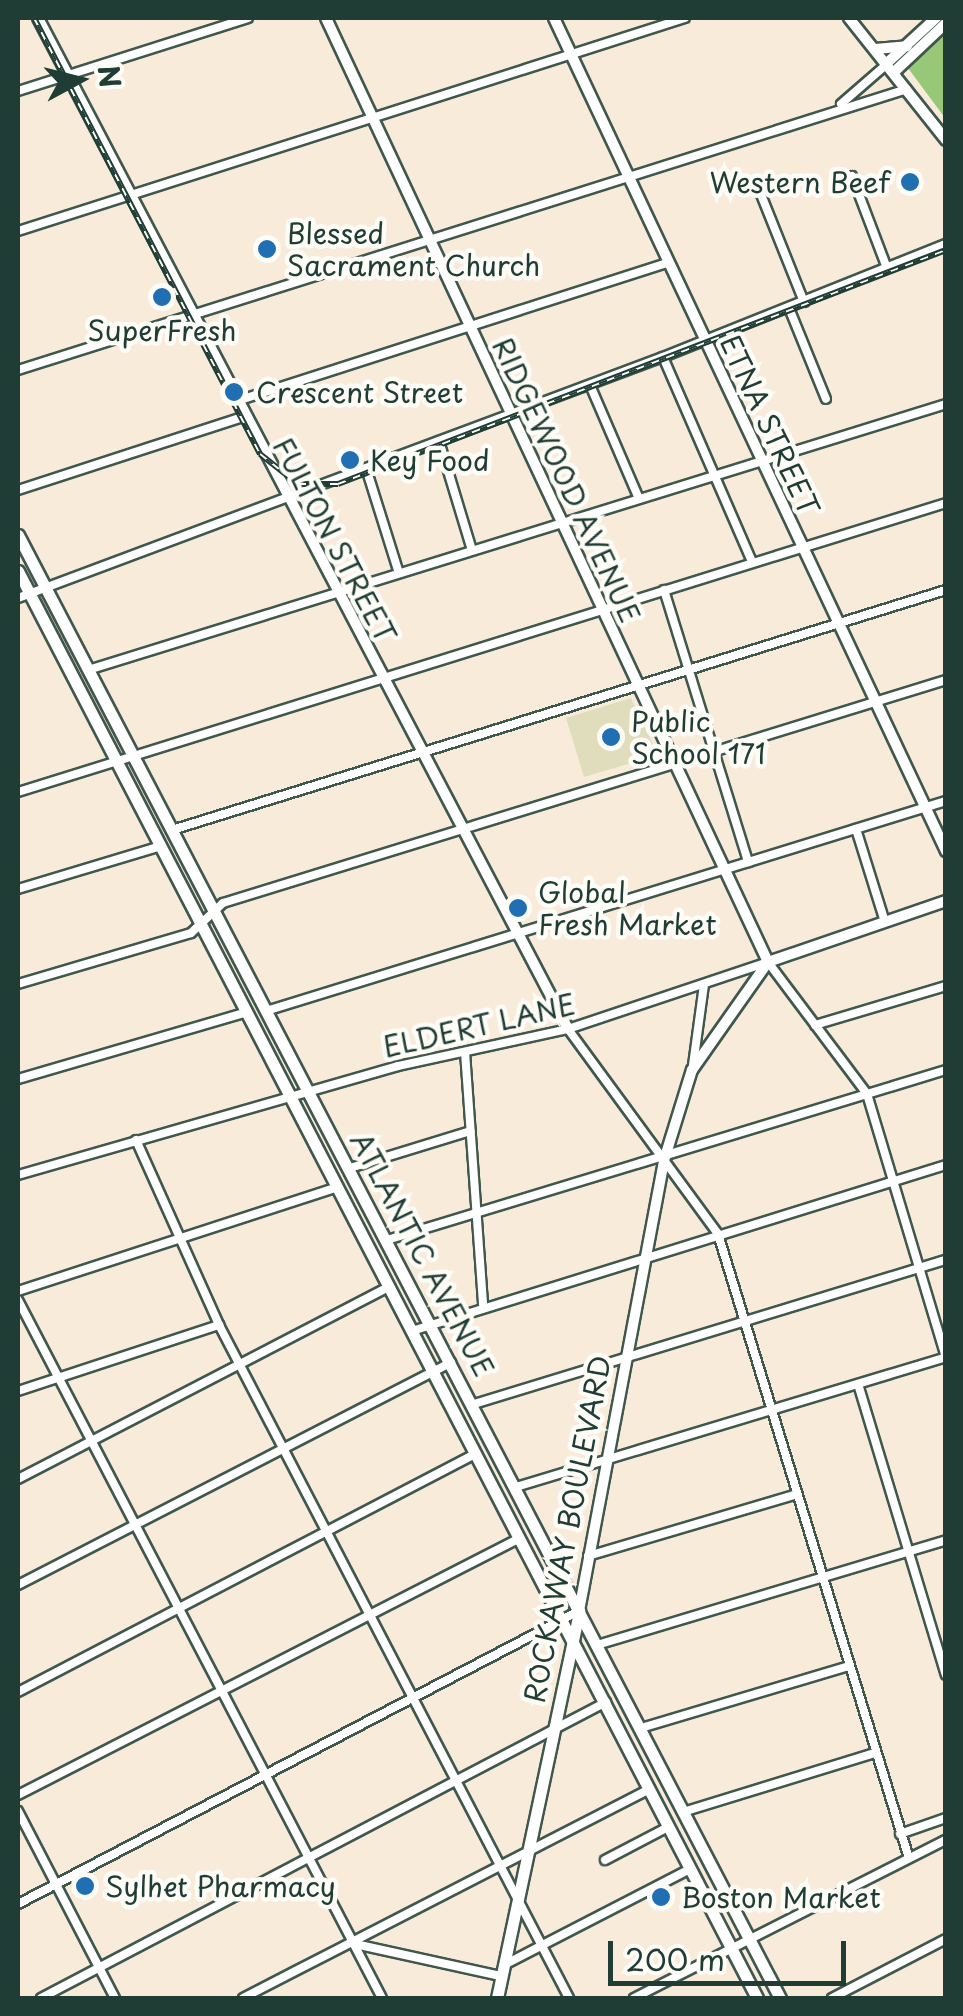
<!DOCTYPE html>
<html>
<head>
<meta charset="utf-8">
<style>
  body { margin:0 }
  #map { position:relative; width:963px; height:2016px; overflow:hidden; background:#f8ebd9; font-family:"Playpen Sans",sans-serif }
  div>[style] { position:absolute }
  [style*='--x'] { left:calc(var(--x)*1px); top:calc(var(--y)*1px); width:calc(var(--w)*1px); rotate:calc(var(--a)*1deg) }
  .built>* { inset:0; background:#dfddbb }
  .green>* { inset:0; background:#97c878 }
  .roads { filter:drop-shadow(2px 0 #40574d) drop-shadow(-2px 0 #40574d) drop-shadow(0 2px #40574d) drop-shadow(0 -2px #40574d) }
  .street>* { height:8px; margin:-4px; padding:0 4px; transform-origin:4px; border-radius:4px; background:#fff }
  .secondary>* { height:10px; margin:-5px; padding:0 5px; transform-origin:5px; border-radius:5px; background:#fff }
  .primary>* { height:11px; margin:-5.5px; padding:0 5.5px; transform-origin:5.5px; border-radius:5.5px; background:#fff }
  .rail>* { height:6px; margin-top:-3px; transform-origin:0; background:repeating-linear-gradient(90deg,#fdfcf7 0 8px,#1f3d34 0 16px); box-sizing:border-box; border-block:2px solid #1f3d34 }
  .dots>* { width:28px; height:28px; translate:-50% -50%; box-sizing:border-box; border:5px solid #fdfcf7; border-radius:50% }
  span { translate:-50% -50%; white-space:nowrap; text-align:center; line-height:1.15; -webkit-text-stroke:9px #fdfcf7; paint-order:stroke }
  .poi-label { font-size:28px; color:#1f3d34 }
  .right { translate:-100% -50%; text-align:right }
  .left { translate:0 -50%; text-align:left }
  .street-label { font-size:28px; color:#1f3d34 }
  .frame { position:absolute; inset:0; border:20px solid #1f3d34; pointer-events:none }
  .north { position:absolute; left:30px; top:30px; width:100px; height:100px; -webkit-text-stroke:8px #fdfcf7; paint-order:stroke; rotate:83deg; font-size:28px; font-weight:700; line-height:40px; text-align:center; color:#1f3d34 }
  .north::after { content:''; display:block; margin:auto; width:35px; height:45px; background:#1f3d34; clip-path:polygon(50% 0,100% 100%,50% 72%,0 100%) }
  .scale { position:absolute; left:608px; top:1941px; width:238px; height:45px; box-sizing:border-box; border:5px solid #1f3d34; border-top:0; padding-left:12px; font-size:30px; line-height:35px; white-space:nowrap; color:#1f3d34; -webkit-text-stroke:8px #fdfcf7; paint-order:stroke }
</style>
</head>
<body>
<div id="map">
  <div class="built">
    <div style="clip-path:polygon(631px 698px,658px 755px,584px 777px,566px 718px)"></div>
  </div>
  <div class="green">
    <div style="clip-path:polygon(945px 33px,945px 118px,908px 68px)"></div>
  </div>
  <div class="roads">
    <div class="street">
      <div style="--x:18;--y:91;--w:241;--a:-17.6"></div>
      <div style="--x:841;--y:104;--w:61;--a:-41"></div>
      <div style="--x:852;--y:176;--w:98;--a:69.2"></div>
      <div style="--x:758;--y:187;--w:124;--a:68.2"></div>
      <div style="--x:18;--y:231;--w:700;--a:-17.71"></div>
      <div style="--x:789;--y:308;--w:98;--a:67.9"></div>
      <div style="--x:663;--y:357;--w:223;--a:66.5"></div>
      <div style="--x:18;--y:370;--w:932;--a:-17.54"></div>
      <div style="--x:590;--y:385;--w:124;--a:66.7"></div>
      <div style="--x:237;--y:401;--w:454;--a:-17.8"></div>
      <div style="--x:439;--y:441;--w:114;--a:73.2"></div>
      <div style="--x:366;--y:468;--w:110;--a:72.6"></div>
      <div style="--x:18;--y:490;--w:240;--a:-18"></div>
      <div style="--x:664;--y:590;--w:285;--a:72.8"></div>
      <div style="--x:18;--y:598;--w:689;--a:-20.49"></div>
      <div style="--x:663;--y:357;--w:305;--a:-21.8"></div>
      <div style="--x:88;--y:670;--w:898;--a:-17.22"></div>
      <div style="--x:18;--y:792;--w:972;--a:-17.3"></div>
      <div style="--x:856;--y:829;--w:97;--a:72.7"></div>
      <div style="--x:172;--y:830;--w:810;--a:-17.23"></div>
      <div style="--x:18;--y:889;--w:149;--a:-16.7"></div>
      <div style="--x:18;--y:984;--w:180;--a:-16.4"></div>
      <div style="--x:191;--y:933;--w:44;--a:-43.2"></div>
      <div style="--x:223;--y:903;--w:757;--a:-17.14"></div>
      <div style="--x:266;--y:1011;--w:712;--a:-17.16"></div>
      <div style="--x:815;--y:1025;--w:137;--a:-16.6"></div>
      <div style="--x:568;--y:1029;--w:254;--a:53.8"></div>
      <div style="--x:718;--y:1234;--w:649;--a:72.99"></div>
      <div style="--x:465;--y:1052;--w:254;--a:85.9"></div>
      <div style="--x:693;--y:1065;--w:81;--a:-82.2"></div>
      <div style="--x:18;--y:1079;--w:239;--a:-16.3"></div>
      <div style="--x:136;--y:1140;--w:203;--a:65.8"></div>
      <div style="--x:219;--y:1325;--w:759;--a:62.52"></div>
      <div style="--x:350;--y:1168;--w:126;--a:-17.1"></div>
      <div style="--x:18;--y:1175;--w:395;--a:-16"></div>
      <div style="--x:398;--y:1066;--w:174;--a:-12.3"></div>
      <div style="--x:568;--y:1029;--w:211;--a:-18.5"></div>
      <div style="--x:768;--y:962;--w:165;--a:53.1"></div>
      <div style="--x:867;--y:1094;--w:276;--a:73.3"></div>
      <div style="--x:387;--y:1240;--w:584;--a:-16.92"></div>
      <div style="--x:18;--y:1291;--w:336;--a:-18"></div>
      <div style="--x:18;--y:1300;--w:787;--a:62.46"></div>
      <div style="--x:412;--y:1331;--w:559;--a:-17.27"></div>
      <div style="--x:858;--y:1384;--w:304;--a:73.2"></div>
      <div style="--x:18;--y:1391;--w:212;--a:-18.2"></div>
      <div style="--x:474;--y:1404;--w:493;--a:-17"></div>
      <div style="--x:18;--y:1479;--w:417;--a:-27.4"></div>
      <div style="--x:516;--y:1487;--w:449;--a:-16.8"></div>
      <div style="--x:588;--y:1556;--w:218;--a:-16.5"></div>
      <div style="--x:18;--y:1585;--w:487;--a:-27.2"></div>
      <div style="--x:597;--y:1645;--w:364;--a:-16.7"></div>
      <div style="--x:18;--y:1692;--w:515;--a:-27.51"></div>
      <div style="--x:641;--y:1728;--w:217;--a:-16.6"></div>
      <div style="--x:18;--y:1795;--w:562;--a:-27.11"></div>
      <div style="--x:18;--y:1811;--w:211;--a:62.6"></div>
      <div style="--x:683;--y:1812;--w:201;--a:-17.1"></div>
      <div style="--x:900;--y:1834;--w:49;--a:-19.2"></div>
      <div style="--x:605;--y:1860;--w:71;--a:-27.6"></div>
      <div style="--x:18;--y:1904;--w:633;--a:-27.58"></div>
      <div style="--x:355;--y:1944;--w:149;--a:12.4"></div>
      <div style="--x:504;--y:1965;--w:209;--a:-27.3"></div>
      <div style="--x:41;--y:1998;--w:638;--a:-27.65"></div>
      <div style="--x:243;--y:1998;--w:457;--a:-27.2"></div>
      <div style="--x:634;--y:1998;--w:350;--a:-26.9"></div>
      <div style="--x:832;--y:1998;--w:128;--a:-27.4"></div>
    </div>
    <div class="secondary">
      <div style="--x:38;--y:18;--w:1141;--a:62.33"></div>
      <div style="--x:326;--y:18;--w:1042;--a:64.91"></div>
      <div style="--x:554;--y:18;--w:921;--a:64.8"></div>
      <div style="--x:849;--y:18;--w:156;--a:51.5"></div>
      <div style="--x:875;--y:49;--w:32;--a:-5"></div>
      <div style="--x:887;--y:63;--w:67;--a:-42.6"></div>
      <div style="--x:894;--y:72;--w:71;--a:-43.3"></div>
      <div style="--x:768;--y:962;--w:188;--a:-18.9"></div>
      <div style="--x:579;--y:1611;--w:462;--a:-79.3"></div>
      <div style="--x:665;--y:1157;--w:91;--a:-72.8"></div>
      <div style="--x:692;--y:1070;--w:132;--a:-54.9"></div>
    </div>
    <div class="primary">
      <div style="--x:18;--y:535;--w:1650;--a:62.49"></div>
      <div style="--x:18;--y:571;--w:1607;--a:62.62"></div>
      <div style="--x:497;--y:1998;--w:396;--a:-78"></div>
    </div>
  </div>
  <div class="rail">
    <div style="--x:34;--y:18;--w:491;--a:62.6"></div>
    <div style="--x:260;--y:454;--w:48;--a:38.3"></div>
    <div style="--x:298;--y:484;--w:40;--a:0"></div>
    <div style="--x:338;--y:484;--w:651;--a:-21.05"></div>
  </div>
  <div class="dots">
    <div style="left:910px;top:182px;background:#1f6fb2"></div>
    <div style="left:267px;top:249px;background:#1f6fb2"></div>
    <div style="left:162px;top:297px;background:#1f6fb2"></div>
    <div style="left:234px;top:392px;background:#1f6fb2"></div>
    <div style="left:350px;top:460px;background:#1f6fb2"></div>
    <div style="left:611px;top:737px;background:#1f6fb2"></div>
    <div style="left:518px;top:908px;background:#1f6fb2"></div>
    <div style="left:85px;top:1886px;background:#1f6fb2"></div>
    <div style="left:661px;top:1897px;background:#1f6fb2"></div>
  </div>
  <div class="poi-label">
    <span class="right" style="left:890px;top:182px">Western Beef</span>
    <span class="left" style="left:287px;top:249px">Blessed<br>Sacrament Church</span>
    <span style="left:162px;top:330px">SuperFresh</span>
    <span class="left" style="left:256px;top:392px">Crescent Street</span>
    <span class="left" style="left:370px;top:460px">Key Food</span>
    <span class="left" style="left:631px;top:737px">Public<br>School 171</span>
    <span class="left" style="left:538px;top:908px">Global<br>Fresh Market</span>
    <span class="left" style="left:105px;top:1886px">Sylhet Pharmacy</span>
    <span class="left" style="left:681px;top:1897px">Boston Market</span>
  </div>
  <div class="street-label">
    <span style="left:770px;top:425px;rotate:65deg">ETNA STREET</span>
    <span style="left:567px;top:480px;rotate:65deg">RIDGEWOOD AVENUE</span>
    <span style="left:335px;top:540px;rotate:62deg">FULTON STREET</span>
    <span style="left:479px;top:1025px;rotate:-13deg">ELDERT LANE</span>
    <span style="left:423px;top:1254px;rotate:62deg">ATLANTIC AVENUE</span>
    <span style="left:567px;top:1529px;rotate:-79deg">ROCKAWAY BOULEVARD</span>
  </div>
  <div class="frame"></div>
  <div class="north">N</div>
  <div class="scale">200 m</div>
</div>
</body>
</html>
